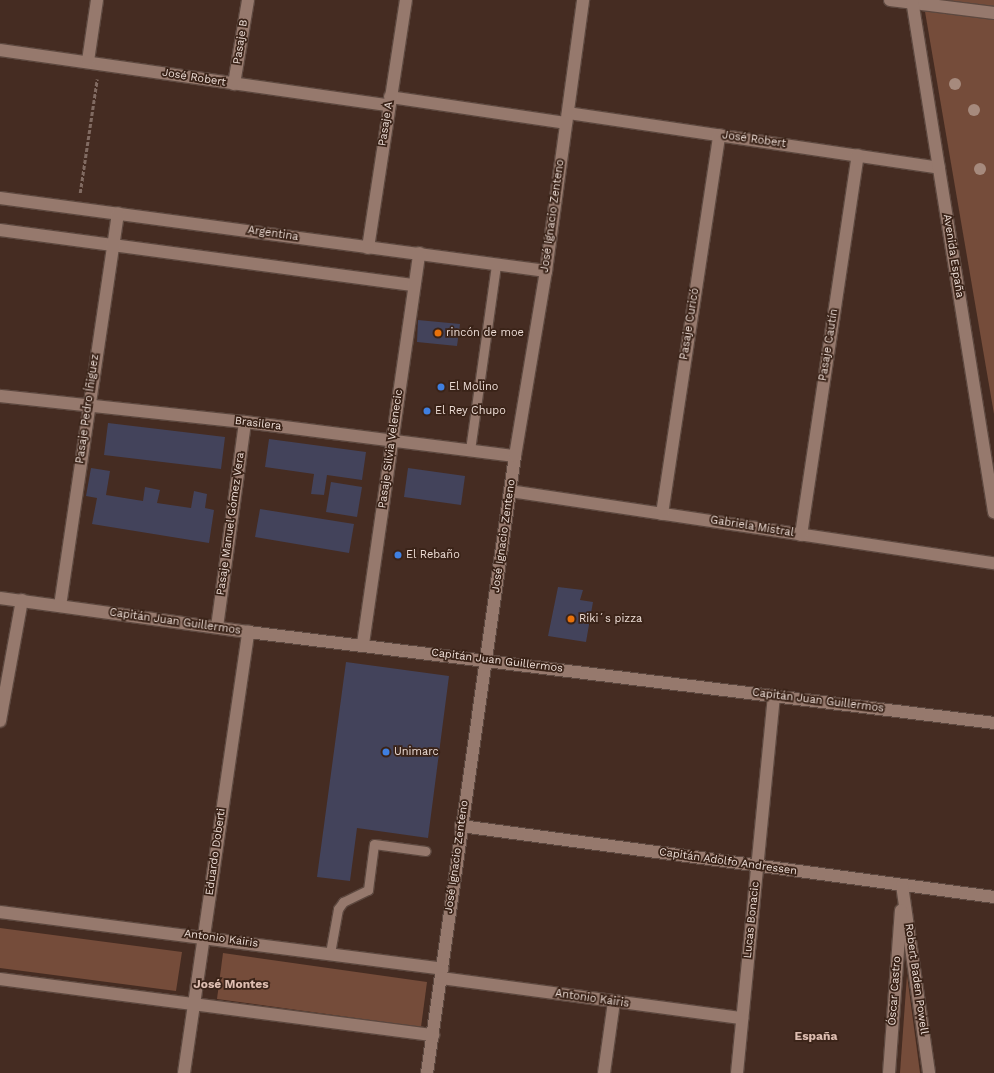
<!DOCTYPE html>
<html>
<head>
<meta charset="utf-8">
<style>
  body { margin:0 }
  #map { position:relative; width:994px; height:1073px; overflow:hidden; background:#452c22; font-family:"Work Sans",sans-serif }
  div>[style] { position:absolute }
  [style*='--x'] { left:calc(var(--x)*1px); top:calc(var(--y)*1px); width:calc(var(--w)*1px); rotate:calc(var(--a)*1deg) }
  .green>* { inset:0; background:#754c3a }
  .building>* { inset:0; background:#43435b }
  .path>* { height:2.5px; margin-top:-1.25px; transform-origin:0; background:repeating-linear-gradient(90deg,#816b62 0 4px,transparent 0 6px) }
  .roads { filter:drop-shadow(1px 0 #5d483f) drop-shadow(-1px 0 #5d483f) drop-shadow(0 1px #5d483f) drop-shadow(0 -1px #5d483f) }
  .lane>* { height:9px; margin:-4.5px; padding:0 4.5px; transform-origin:4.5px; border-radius:4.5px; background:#96796d }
  .street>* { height:12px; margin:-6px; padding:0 6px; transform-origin:6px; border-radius:6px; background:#96796d }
  .secondary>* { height:12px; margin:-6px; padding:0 6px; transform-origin:6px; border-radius:6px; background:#96796d }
  .trees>* { width:12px; height:12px; margin:-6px; border-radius:50%; background:#a68a7d }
  .dots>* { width:11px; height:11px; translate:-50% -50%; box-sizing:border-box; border:2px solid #3a2318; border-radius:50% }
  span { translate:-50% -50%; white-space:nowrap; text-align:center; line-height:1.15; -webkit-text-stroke:3.5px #3a2318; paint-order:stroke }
  .street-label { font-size:11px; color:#edddd6 }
  .poi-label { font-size:11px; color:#edddd6 }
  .left { translate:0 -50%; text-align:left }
  .neighbourhood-label { font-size:12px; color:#debeb1; font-weight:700 }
</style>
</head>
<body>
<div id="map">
  <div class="green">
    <div style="clip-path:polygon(923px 0,994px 0,994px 414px)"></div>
    <div style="clip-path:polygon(0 928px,182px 952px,176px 991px,0 968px)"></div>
    <div style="clip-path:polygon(223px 953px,427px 982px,421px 1027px,217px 999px)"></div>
    <div style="clip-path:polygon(907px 975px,920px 1073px,900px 1073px)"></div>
  </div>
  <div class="building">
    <div style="clip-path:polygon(418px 320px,460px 324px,457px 346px,417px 342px)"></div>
    <div style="clip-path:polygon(108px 423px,225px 437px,221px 469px,104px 455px)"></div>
    <div style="clip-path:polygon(269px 439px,366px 452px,362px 480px,327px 475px,324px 495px,311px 494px,314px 474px,265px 467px)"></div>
    <div style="clip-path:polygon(91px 468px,110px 471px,106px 495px,143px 501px,145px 487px,160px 490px,157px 503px,191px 508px,194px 491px,207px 494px,205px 508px,214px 510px,209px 543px,92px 524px,97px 498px,86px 496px)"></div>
    <div style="clip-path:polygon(408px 468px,465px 476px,461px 505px,404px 497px)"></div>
    <div style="clip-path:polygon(331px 482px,362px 487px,357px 517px,326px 512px)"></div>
    <div style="clip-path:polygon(260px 509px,354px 524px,349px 553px,255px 537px)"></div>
    <div style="clip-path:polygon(558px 587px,583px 590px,580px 600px,593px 602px,586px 642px,548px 636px)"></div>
    <div style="clip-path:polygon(346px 662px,449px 676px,428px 838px,357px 828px,350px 881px,317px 877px)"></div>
  </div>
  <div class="path">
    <div style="--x:80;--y:193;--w:115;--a:-81.5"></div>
  </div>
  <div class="roads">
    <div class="lane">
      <div style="--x:470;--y:450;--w:188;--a:-82"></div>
      <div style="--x:330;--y:953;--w:45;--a:-79.7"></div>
      <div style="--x:338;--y:909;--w:9;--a:-54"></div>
      <div style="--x:343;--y:902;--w:28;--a:-26"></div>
      <div style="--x:368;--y:890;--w:46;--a:-82.6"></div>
      <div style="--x:374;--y:844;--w:52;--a:7.7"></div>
    </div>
    <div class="street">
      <div style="--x:0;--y:50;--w:392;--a:8.1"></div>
      <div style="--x:88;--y:61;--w:62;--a:-81.6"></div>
      <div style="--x:234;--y:84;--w:85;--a:-80.5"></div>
      <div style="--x:390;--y:97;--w:178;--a:8.4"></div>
      <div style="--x:568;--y:113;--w:375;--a:8.4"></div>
      <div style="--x:0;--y:198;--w:551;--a:7.62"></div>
      <div style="--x:0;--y:230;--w:418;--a:7.6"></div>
      <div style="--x:368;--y:248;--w:251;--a:-81.3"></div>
      <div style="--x:0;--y:396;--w:246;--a:6.1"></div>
      <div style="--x:245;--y:422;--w:272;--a:7.2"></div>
      <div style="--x:510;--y:491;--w:489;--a:8.5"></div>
      <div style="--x:662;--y:514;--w:383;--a:-81.4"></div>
      <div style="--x:801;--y:535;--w:384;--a:-81.5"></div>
      <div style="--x:60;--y:606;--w:397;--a:-81.6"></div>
      <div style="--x:217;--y:627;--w:207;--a:-82.2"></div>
      <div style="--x:363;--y:644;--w:395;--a:-81.8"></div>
      <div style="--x:0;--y:721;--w:123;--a:-79.7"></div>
      <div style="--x:461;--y:826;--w:538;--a:7.59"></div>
      <div style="--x:902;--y:885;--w:190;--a:81.8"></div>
      <div style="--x:0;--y:912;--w:446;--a:7.3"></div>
      <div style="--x:441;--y:978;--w:304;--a:7.6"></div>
      <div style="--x:0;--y:979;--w:437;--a:7.4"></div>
      <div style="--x:184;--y:1073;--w:446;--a:-81.7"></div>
      <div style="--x:604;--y:1073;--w:72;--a:-82"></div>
      <div style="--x:737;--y:1073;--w:379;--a:-84.4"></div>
      <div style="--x:889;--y:1073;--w:163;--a:-85.8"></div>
    </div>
    <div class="secondary">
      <div style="--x:890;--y:0;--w:105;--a:7.1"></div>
      <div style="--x:912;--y:0;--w:519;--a:80.9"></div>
      <div style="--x:0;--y:598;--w:250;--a:7.8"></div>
      <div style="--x:248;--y:632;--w:752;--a:6.95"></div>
      <div style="--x:427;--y:1073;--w:623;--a:-81.88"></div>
      <div style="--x:515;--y:456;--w:188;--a:-80.5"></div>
      <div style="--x:546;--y:271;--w:274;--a:-82.2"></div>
    </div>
  </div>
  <div class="trees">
    <div style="left:955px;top:84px"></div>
    <div style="left:974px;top:110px"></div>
    <div style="left:980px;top:169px"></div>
  </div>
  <div class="dots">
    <div style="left:438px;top:333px;background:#e8710a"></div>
    <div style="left:441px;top:387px;background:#3f7fe0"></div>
    <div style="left:427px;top:411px;background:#3f7fe0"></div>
    <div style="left:398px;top:555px;background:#3f7fe0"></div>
    <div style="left:571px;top:619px;background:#e8710a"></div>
    <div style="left:386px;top:752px;background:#3f7fe0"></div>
  </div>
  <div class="street-label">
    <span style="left:241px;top:42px;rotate:-81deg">Pasaje B</span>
    <span style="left:194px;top:78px;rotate:9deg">José Robert</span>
    <span style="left:386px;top:124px;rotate:-81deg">Pasaje A</span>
    <span style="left:754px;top:140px;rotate:8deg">José Robert</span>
    <span style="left:553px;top:216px;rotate:-82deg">José Ignacio Zenteno</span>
    <span style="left:273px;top:234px;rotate:8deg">Argentina</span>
    <span style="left:953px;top:256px;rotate:81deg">Avenida España</span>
    <span style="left:690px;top:324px;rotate:-81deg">Pasaje Curicó</span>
    <span style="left:829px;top:345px;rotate:-81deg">Pasaje Cautín</span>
    <span style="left:88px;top:409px;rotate:-82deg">Pasaje Pedro Íñiguez</span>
    <span style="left:258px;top:424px;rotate:7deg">Brasilera</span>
    <span style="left:391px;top:449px;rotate:-82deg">Pasaje Silvia Velenecic</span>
    <span style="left:231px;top:524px;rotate:-82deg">Pasaje Manuel Gómez Vera</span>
    <span style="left:752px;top:527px;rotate:9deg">Gabriela Mistral</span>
    <span style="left:504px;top:536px;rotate:-82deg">José Ignacio Zenteno</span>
    <span style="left:175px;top:622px;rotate:8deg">Capitán Juan Guillermos</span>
    <span style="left:497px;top:661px;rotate:7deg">Capitán Juan Guillermos</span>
    <span style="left:818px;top:701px;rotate:7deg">Capitán Juan Guillermos</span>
    <span style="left:216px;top:852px;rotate:-82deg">Eduardo Doberti</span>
    <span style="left:457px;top:857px;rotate:-82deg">José Ignacio Zenteno</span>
    <span style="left:728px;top:862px;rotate:8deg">Capitán Adolfo Andressen</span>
    <span style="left:752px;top:920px;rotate:-84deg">Lucas Bonacic</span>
    <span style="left:221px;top:939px;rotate:8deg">Antonio Kairis</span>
    <span style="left:916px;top:979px;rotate:82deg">Robert Baden Powell</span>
    <span style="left:895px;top:991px;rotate:-86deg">Óscar Castro</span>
    <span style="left:592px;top:999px;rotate:8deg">Antonio Kairis</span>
  </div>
  <div class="poi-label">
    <span class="left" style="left:446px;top:333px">rincón de moe</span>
    <span class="left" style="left:449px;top:387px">El Molino</span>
    <span class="left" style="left:435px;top:411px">El Rey Chupo</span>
    <span class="left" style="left:406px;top:555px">El Rebaño</span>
    <span class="left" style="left:579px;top:619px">Riki´s pizza</span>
    <span class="left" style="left:394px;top:752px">Unimarc</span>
  </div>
  <div class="neighbourhood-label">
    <span style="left:231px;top:985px">José Montes</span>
    <span style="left:816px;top:1037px">España</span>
  </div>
</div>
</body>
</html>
